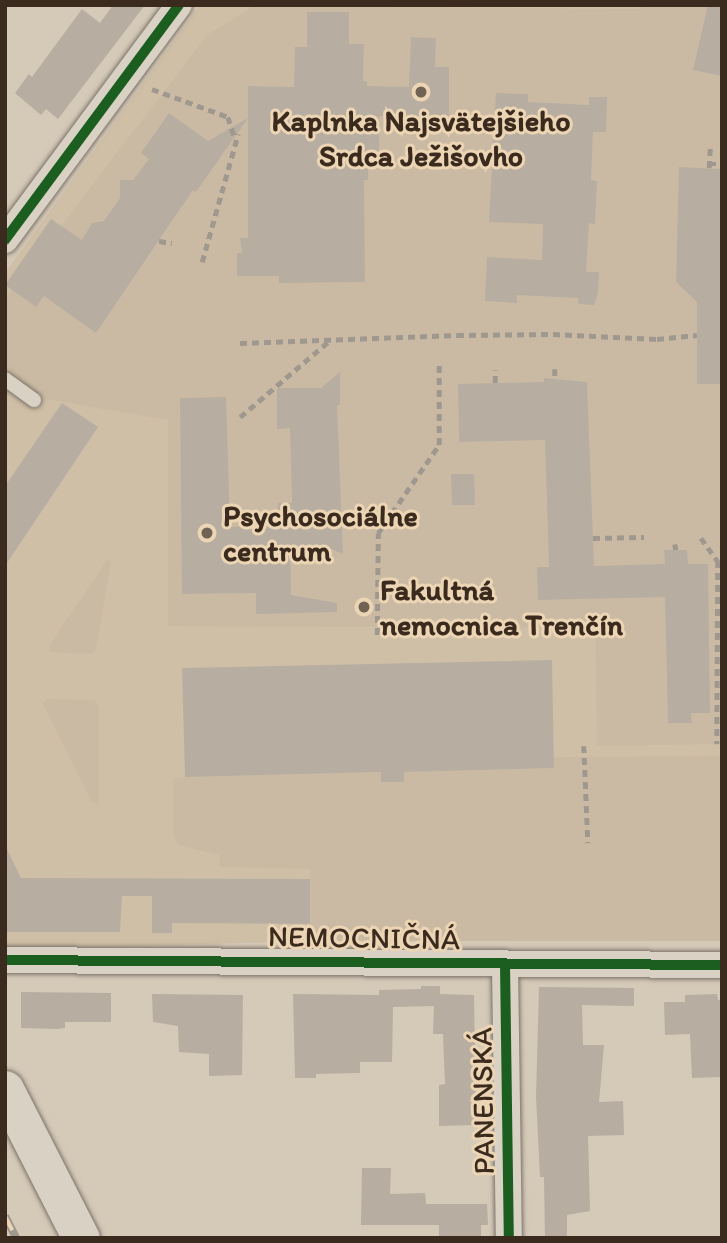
<!DOCTYPE html>
<meta charset="utf-8">
<style>
body{margin:0}
#map{position:relative;width:727px;height:1243px;overflow:hidden;background:#d5c9b8;font-family:Itim,sans-serif}
div>[style]{position:absolute}
[style*='--x']{left:calc(var(--x)*1px);top:calc(var(--y)*1px);width:calc(var(--w)*1px);rotate:calc(var(--a)*1deg)}
.built>*{inset:0;background:#d0bfa7}
.green>*{inset:0;background:#cbbaa3}
.building>*{inset:0;background:#b7aea1}
.path>*{height:4.5px;margin-top:-2.25px;transform-origin:0;background:repeating-linear-gradient(90deg,#9f988e 0 7px,transparent 0 12px)}
.roads{filter:drop-shadow(0 0 2px #7b7368) drop-shadow(0 0 2px #7b7368)}
.lane>*{height:14px;margin:-7px;padding:0 7px;transform-origin:7px;border-radius:7px;background:#d9d1c4}
.street>*{height:26px;margin:-13px;padding:0 13px;transform-origin:13px;border-radius:13px;background:#d9d1c4}
.secondary>*{height:37px;margin:-18.5px;padding:0 18.5px;transform-origin:18.5px;border-radius:18.5px;background:#d9d1c4}
.rail>*{height:8px;margin-top:-4px;transform-origin:0;background:repeating-linear-gradient(90deg,#ecd5b4 0 16px,#9f988e 0 32px);box-sizing:border-box;border-block:2px solid #9f988e}
.cycleway>*{height:10px;margin:-5px;padding:0 5px;transform-origin:5px;border-radius:5px;background:#1b5e20}
.dots>*{width:19px;height:19px;translate:-50% -50%;box-sizing:border-box;border:4px solid #ecd5b4;border-radius:50%}
span{translate:-50% -50%;white-space:nowrap;text-align:center;line-height:1.15;-webkit-text-stroke:6px #ecd5b4;paint-order:stroke}
.poi-label{font-size:30px;color:#3b2a1e;font-weight:700}
.left{translate:0 -50%;text-align:left}
.street-label{font-size:30px;color:#3b2a1e}
.frame{position:absolute;inset:0;border:7px solid #3b2a1e;pointer-events:none}
</style>
<div id="map">
<div class="built">
<i style="clip-path:polygon(200px 5px,722px 5px,722px 941px,311px 941px,5px 950px,5px 273px)"></i>
</div>
<div class="green">
<i style="clip-path:polygon(641px 5px,722px 5px,722px 744px,597px 746px,595px 628px,168px 626px,168px 420px,45px 399px,5px 366px,5px 299px,208px 34px,254px 6px,640px 9px)"></i>
<i style="clip-path:polygon(107px 560px,111px 561px,96px 650px,91px 654px,50px 652px,49px 646px)"></i>
<i style="clip-path:polygon(46px 699px,94px 700px,99px 707px,99px 806px,91px 801px,43px 704px)"></i>
<i style="clip-path:polygon(722px 756px,722px 941px,311px 941px,310px 869px,220px 867px,219px 855px,178px 845px,173px 832px,173px 779px,185px 777px,381px 772px,382px 782px,403px 782px,404px 772px,553px 768px,553px 757px)"></i>
</div>
<div class="building">
<i style="clip-path:polygon(113px 5px,145px 5px,58px 119px,46px 109px,41px 115px,15px 93px,29px 74px,32px 77px,82px 9px,100px 23px)"></i>
<i style="clip-path:polygon(708px 5px,722px 5px,722px 76px,693px 70px)"></i>
<i style="clip-path:polygon(307px 12px,349px 12px,349px 44px,364px 44px,363px 81px,367px 81px,367px 86px,409px 87px,411px 37px,436px 38px,435px 67px,449px 67px,449px 116px,379px 116px,379px 152px,373px 152px,373px 166px,368px 166px,368px 180px,364px 180px,365px 282px,279px 283px,279px 276px,237px 276px,237px 253px,242px 253px,240px 238px,248px 238px,248px 118px,196px 192px,193px 190px,96px 333px,44px 296px,36px 307px,5px 285px,51px 219px,82px 240px,92px 223px,104px 221px,120px 198px,120px 180px,133px 180px,149px 159px,141px 153px,169px 113px,208px 141px,248px 118px,248px 86px,294px 87px,295px 47px,307px 47px)"></i>
<i style="clip-path:polygon(496px 93px,528px 94px,528px 102px,589px 105px,589px 97px,607px 97px,606px 132px,593px 132px,591px 180px,597px 181px,595px 224px,589px 223px,586px 272px,599px 272px,598px 293px,594px 305px,578px 304px,578px 298px,517px 295px,517px 303px,485px 301px,487px 257px,542px 260px,543px 224px,489px 222px)"></i>
<i style="clip-path:polygon(679px 167px,722px 169px,722px 384px,697px 384px,697px 302px,676px 282px)"></i>
<i style="clip-path:polygon(340px 372px,340px 405px,337px 405px,343px 554px,327px 547px,290px 548px,291px 595px,337px 603px,337px 612px,256px 614px,256px 593px,182px 594px,180px 398px,226px 397px,230px 527px,278px 525px,278px 503px,292px 503px,290px 428px,277px 429px,277px 388px,321px 388px)"></i>
<i style="clip-path:polygon(544px 378px,587px 382px,594px 566px,665px 564px,664px 550px,687px 550px,688px 564px,708px 564px,710px 713px,691px 713px,692px 723px,668px 723px,665px 597px,538px 600px,537px 567px,549px 567px,545px 440px,459px 442px,458px 384px,544px 382px)"></i>
<i style="clip-path:polygon(62px 403px,98px 427px,5px 566px,5px 486px)"></i>
<i style="clip-path:polygon(451px 474px,474px 474px,475px 505px,452px 505px)"></i>
<i style="clip-path:polygon(552px 660px,554px 768px,404px 772px,404px 782px,381px 782px,381px 772px,185px 777px,182px 668px)"></i>
<i style="clip-path:polygon(5px 845px,21px 878px,310px 879px,310px 924px,172px 923px,172px 933px,152px 933px,152px 896px,122px 896px,120px 932px,5px 932px)"></i>
<i style="clip-path:polygon(421px 986px,440px 986px,440px 994px,474px 995px,476px 1125px,439px 1126px,439px 1085px,445px 1084px,444px 1060px,443px 1034px,433px 1034px,434px 1006px,393px 1007px,392px 1062px,360px 1062px,360px 1073px,316px 1074px,316px 1078px,295px 1078px,293px 994px,379px 995px,379px 990px,421px 989px)"></i>
<i style="clip-path:polygon(539px 987px,634px 988px,634px 1006px,582px 1005px,583px 1045px,604px 1045px,599px 1102px,623px 1101px,624px 1135px,588px 1136px,590px 1211px,567px 1215px,567px 1238px,545px 1238px,544px 1177px,540px 1177px,536px 1096px)"></i>
<i style="clip-path:polygon(21px 992px,111px 993px,111px 1022px,65px 1022px,65px 1028px,57px 1029px,21px 1028px)"></i>
<i style="clip-path:polygon(152px 994px,243px 995px,242px 1075px,209px 1076px,209px 1054px,179px 1052px,178px 1026px,153px 1022px)"></i>
<i style="clip-path:polygon(717px 994px,718px 1000px,722px 1000px,722px 1077px,692px 1078px,690px 1034px,665px 1035px,664px 1002px,685px 1002px,685px 995px)"></i>
<i style="clip-path:polygon(362px 1168px,391px 1168px,390px 1194px,425px 1193px,426px 1204px,487px 1204px,488px 1225px,481px 1225px,481px 1238px,439px 1238px,439px 1225px,361px 1225px)"></i>
</div>
<div class="path">
<i style="--x:152;--y:89;--w:81;--a:20.2"></i>
<i style="--x:228;--y:117;--w:23;--a:72"></i>
<i style="--x:709;--y:164;--w:13;--a:0"></i>
<i style="--x:709;--y:168;--w:22;--a:-87"></i>
<i style="--x:159;--y:241;--w:13;--a:9"></i>
<i style="--x:202;--y:262;--w:133;--a:-74.3"></i>
<i style="--x:240;--y:343;--w:217;--a:-2.1"></i>
<i style="--x:457;--y:335;--w:96;--a:-0.6"></i>
<i style="--x:553;--y:334;--w:104;--a:2.8"></i>
<i style="--x:657;--y:339;--w:40;--a:-5.7"></i>
<i style="--x:555;--y:369;--w:9;--a:90"></i>
<i style="--x:495;--y:383;--w:13;--a:-90"></i>
<i style="--x:240;--y:417;--w:118;--a:-40.5"></i>
<i style="--x:593;--y:538;--w:51;--a:-1.1"></i>
<i style="--x:701;--y:538;--w:29;--a:54"></i>
<i style="--x:718;--y:561;--w:183;--a:90.3"></i>
<i style="--x:675;--y:544;--w:6;--a:81"></i>
<i style="--x:377;--y:635;--w:102;--a:-89.4"></i>
<i style="--x:378;--y:533;--w:107;--a:-55.3"></i>
<i style="--x:439;--y:445;--w:83;--a:-90"></i>
<i style="--x:584;--y:746;--w:97;--a:87.6"></i>
</div>
<div class="roads">
<div class="lane">
<i style="--x:5;--y:379;--w:36;--a:36"></i>
</div>
<div class="street">
<i style="--x:5;--y:240;--w:292;--a:-53.5"></i>
<i style="--x:5;--y:960;--w:717;--a:0.4"></i>
<i style="--x:505;--y:964;--w:274;--a:89.2"></i>
</div>
<div class="secondary">
<i style="--x:5;--y:1089;--w:167;--a:63"></i>
</div>
</div>
<div class="rail">
<i style="--x:5;--y:1216;--w:25;--a:63"></i>
</div>
<div class="cycleway">
<i style="--x:5;--y:240;--w:292;--a:-53.5"></i>
<i style="--x:5;--y:960;--w:717;--a:0.4"></i>
<i style="--x:505;--y:964;--w:274;--a:89.2"></i>
</div>
<div class="dots">
<i style="left:421px;top:92px;background:#716254"></i>
<i style="left:207px;top:533px;background:#716254"></i>
<i style="left:364px;top:607px;background:#716254"></i>
</div>
<div class="poi-label">
<span style="left:421px;top:138px">Kaplnka Najsvätejšieho<br>Srdca Ježišovho</span>
<span class="left" style="left:223px;top:533px">Psychosociálne<br>centrum</span>
<span class="left" style="left:380px;top:607px">Fakultná<br>nemocnica Trenčín</span>
</div>
<div class="street-label">
<span style="left:364px;top:938px;rotate:1deg">NEMOCNIČNÁ</span>
<span style="left:483px;top:1101px;rotate:-91deg">PANENSKÁ</span>
</div>
<div class="frame"></div>
</div>
